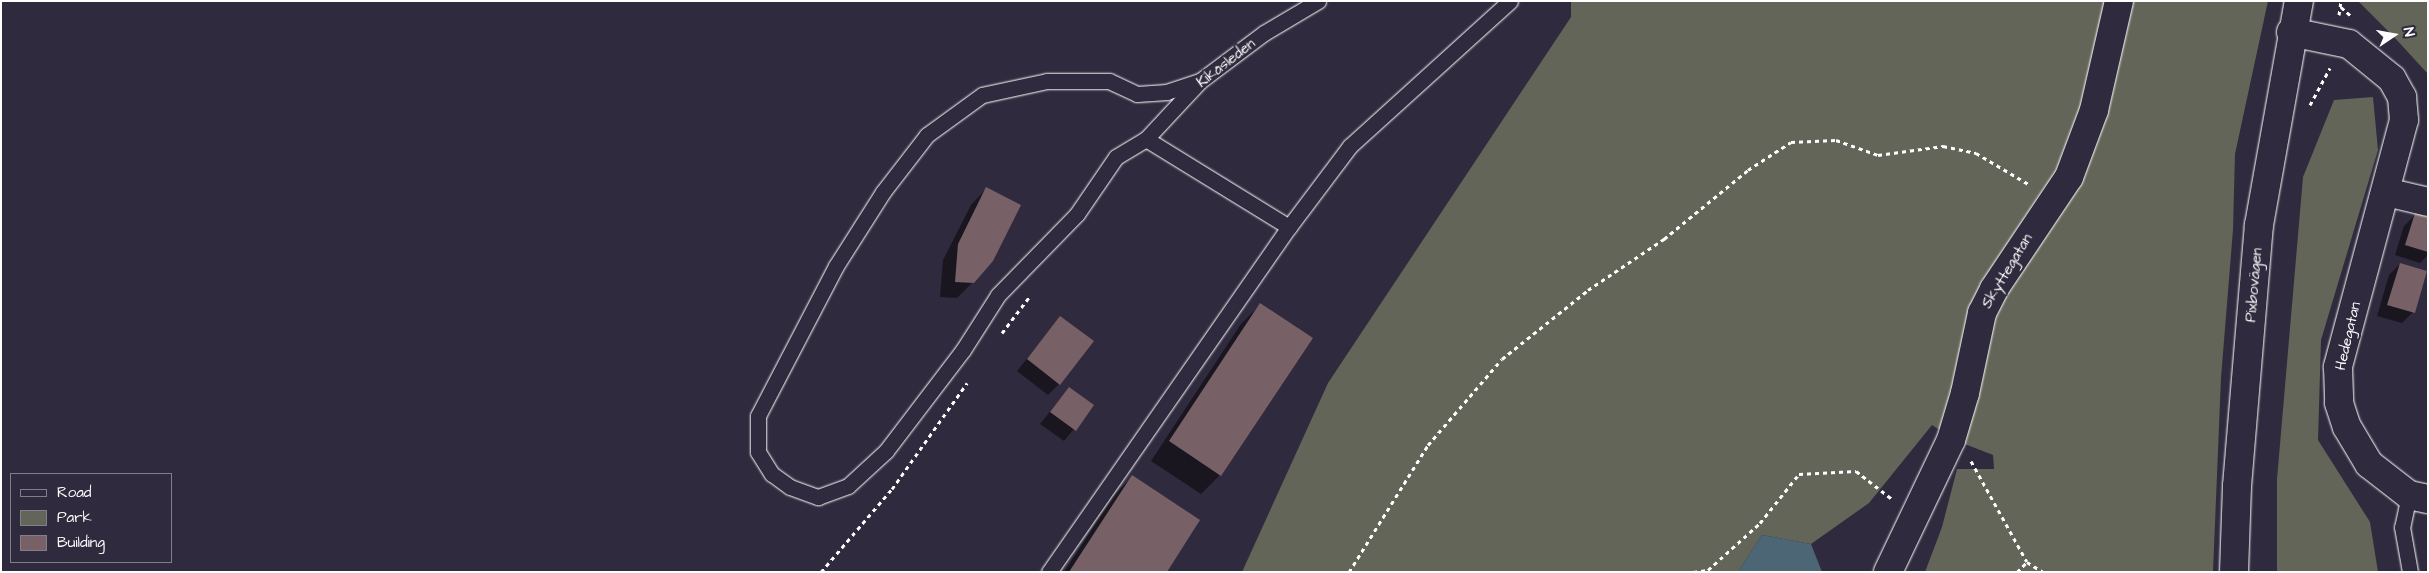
<!DOCTYPE html>
<meta charset="utf-8">
<style>
body{margin:0}
#map{position:relative;width:2429px;height:573px;overflow:hidden;background:#2f2a3d;font-family:"Architects Daughter",sans-serif}
div>[style]{position:absolute}
[style*='--x']{left:calc(var(--x)*1px);top:calc(var(--y)*1px);width:calc(var(--w)*1px);rotate:calc(var(--a)*1deg)}
.green>*{inset:0;background:#626557}
.water>*{inset:0;background:#4d6675}
.shadow>*{inset:0;background:#0007}
.building>*{inset:0;background:#786166}
.path>*{height:3px;margin-top:-1.5px;transform-origin:0;background:repeating-linear-gradient(90deg,#fff 0 4px,transparent 0 8px)}
.roads{filter:drop-shadow(0 0 1px #fff) drop-shadow(0 0 1px #fff)}
.lane>*{height:15px;margin:-7.5px;padding:0 7.5px;transform-origin:7.5px;border-radius:7.5px;background:#2f2a3d}
.street>*{height:28px;margin:-14px;padding:0 14px;transform-origin:14px;border-radius:14px;background:#2f2a3d}
.secondary>*{height:28px;margin:-14px;padding:0 14px;transform-origin:14px;border-radius:14px;background:#2f2a3d}
span{translate:-50% -50%;white-space:nowrap;text-align:center;line-height:1.15;-webkit-text-stroke:4px #2f2a3d;paint-order:stroke}
.street-label{font-size:15px;color:#fff}
.frame{position:absolute;inset:0;border:2px solid #fff;pointer-events:none}
.legend{position:absolute;left:10px;top:473px;width:162px;height:90px;box-sizing:border-box;background:#2f2a3d;border:1px solid #827f8b;margin:0;padding:6px 9px;list-style:none;font-size:15px;color:#fff}
.legend li{display:flex;align-items:center;gap:10px;height:25px}
.legend b{width:25px;border:1px solid #827f8b}
.north{position:absolute;left:2369px;top:10px;width:50px;height:50px;-webkit-text-stroke:4px #2f2a3d;paint-order:stroke;rotate:78deg;font-size:14px;font-weight:700;line-height:20px;text-align:center;color:#fff}
.north::after{content:'';display:block;margin:auto;width:18px;height:22px;background:#fff;clip-path:polygon(50% 0,100% 100%,50% 72%,0 100%)}
</style>
<div id="map">
<div class="green">
<i style="clip-path:polygon(1571px 1px,2268px 1px,2235px 154px,2233px 230px,2221px 378px,2213px 572px,1925px 572px,1942px 527px,1957px 469px,1994px 469px,1993px 455px,1957px 441px,1932px 425px,1869px 503px,1811px 544px,1762px 535px,1738px 572px,1242px 572px,1328px 383px,1571px 17px)"></i>
<i style="clip-path:polygon(2358px 1px,2428px 1px,2428px 74px,2394px 37px)"></i>
<i style="clip-path:polygon(2373px 97px,2378px 150px,2321px 340px,2318px 440px,2370px 522px,2378px 572px,2277px 572px,2277px 479px,2303px 177px,2334px 100px)"></i>
</div>
<div class="water">
<i style="clip-path:polygon(1762px 535px,1811px 544px,1822px 572px,1738px 572px)"></i>
</div>
<div class="shadow">
<i style="clip-path:polygon(986px 189px,973px 282px,957px 298px,940px 297px,943px 260px,971px 205px)"></i>
<i style="clip-path:polygon(2415px 215px,2428px 219px,2428px 255px,2420px 263px,2395px 255px,2404px 226px)"></i>
<i style="clip-path:polygon(2400px 264px,2413px 312px,2402px 323px,2377px 316px,2389px 275px)"></i>
<i style="clip-path:polygon(1260px 305px,1220px 475px,1201px 494px,1151px 461px,1241px 324px)"></i>
<i style="clip-path:polygon(1061px 317px,1059px 384px,1048px 395px,1017px 371px)"></i>
<i style="clip-path:polygon(1069px 388px,1093px 406px,1064px 441px,1040px 424px)"></i>
<i style="clip-path:polygon(1132px 477px,1165px 572px,1064px 572px,1113px 496px)"></i>
</div>
<div class="building">
<i style="clip-path:polygon(986px 187px,1021px 205px,993px 261px,974px 283px,955px 282px,958px 244px)"></i>
<i style="clip-path:polygon(2415px 213px,2428px 217px,2428px 252px,2405px 245px)"></i>
<i style="clip-path:polygon(2400px 263px,2427px 271px,2415px 313px,2387px 305px)"></i>
<i style="clip-path:polygon(1260px 303px,1313px 338px,1221px 476px,1169px 441px)"></i>
<i style="clip-path:polygon(1060px 316px,1094px 341px,1060px 385px,1027px 359px)"></i>
<i style="clip-path:polygon(1069px 387px,1094px 405px,1076px 431px,1050px 412px)"></i>
<i style="clip-path:polygon(1132px 475px,1200px 520px,1167px 572px,1069px 572px)"></i>
</div>
<div class="path">
<i style="--x:2341;--y:7;--w:13;--a:42"></i>
<i style="--x:2339;--y:15;--w:14;--a:-82"></i>
<i style="--x:2310;--y:105;--w:42;--a:-61.6"></i>
<i style="--x:1002;--y:333;--w:46;--a:-52.9"></i>
<i style="--x:1971;--y:461;--w:115;--a:61"></i>
<i style="--x:2027;--y:562;--w:19;--a:32"></i>
<i style="--x:821;--y:572;--w:109;--a:-49.5"></i>
<i style="--x:892;--y:489;--w:130;--a:-54.7"></i>
<i style="--x:1349;--y:572;--w:150;--a:-58.1"></i>
<i style="--x:1428;--y:445;--w:113;--a:-49.3"></i>
<i style="--x:1502;--y:359;--w:110;--a:-38.7"></i>
<i style="--x:1588;--y:290;--w:92;--a:-33.9"></i>
<i style="--x:1664;--y:239;--w:109;--a:-39.4"></i>
<i style="--x:1748;--y:170;--w:51;--a:-33.1"></i>
<i style="--x:1791;--y:142;--w:45;--a:-2.5"></i>
<i style="--x:1836;--y:140;--w:45;--a:19.7"></i>
<i style="--x:1878;--y:155;--w:66;--a:-7.9"></i>
<i style="--x:1943;--y:146;--w:34;--a:12"></i>
<i style="--x:1976;--y:153;--w:63;--a:30.7"></i>
<i style="--x:1693;--y:572;--w:15;--a:-8"></i>
<i style="--x:1708;--y:570;--w:70;--a:-42.1"></i>
<i style="--x:1760;--y:523;--w:63;--a:-51.5"></i>
<i style="--x:1799;--y:474;--w:57;--a:-3"></i>
<i style="--x:1856;--y:471;--w:46;--a:37.9"></i>
<i style="--x:2017;--y:572;--w:14;--a:-45"></i>
</div>
<div class="roads">
<div class="lane">
<i style="--x:1200;--y:81;--w:35;--a:162"></i>
<i style="--x:1167;--y:92;--w:30;--a:176"></i>
<i style="--x:1137;--y:94;--w:31;--a:-155"></i>
<i style="--x:1109;--y:81;--w:62;--a:180"></i>
<i style="--x:1047;--y:81;--w:66;--a:167.8"></i>
<i style="--x:982;--y:95;--w:68;--a:144"></i>
<i style="--x:927;--y:135;--w:72;--a:127.7"></i>
<i style="--x:883;--y:192;--w:88;--a:122.4"></i>
<i style="--x:836;--y:266;--w:169;--a:117.5"></i>
<i style="--x:758;--y:416;--w:36;--a:90"></i>
<i style="--x:758;--y:452;--w:26;--a:58"></i>
<i style="--x:772;--y:474;--w:22;--a:36"></i>
<i style="--x:790;--y:487;--w:30;--a:20"></i>
<i style="--x:818;--y:497;--w:32;--a:-20"></i>
<i style="--x:848;--y:486;--w:52;--a:-42.6"></i>
<i style="--x:886;--y:451;--w:127;--a:-52.7"></i>
<i style="--x:963;--y:350;--w:65;--a:-57.5"></i>
<i style="--x:998;--y:295;--w:113;--a:-45.7"></i>
<i style="--x:1077;--y:214;--w:69;--a:-55.6"></i>
<i style="--x:1116;--y:157;--w:35;--a:-31"></i>
<i style="--x:1146;--y:139;--w:79;--a:-47"></i>
<i style="--x:1200;--y:81;--w:80;--a:-36.9"></i>
<i style="--x:1264;--y:33;--w:63;--a:-30.7"></i>
<i style="--x:1146;--y:139;--w:168;--a:31.6"></i>
<i style="--x:2409;--y:495;--w:33;--a:102"></i>
<i style="--x:2402;--y:527;--w:46;--a:79.9"></i>
<i style="--x:1049;--y:572;--w:420;--a:-55.2"></i>
<i style="--x:1289;--y:227;--w:101;--a:-53"></i>
<i style="--x:1350;--y:146;--w:216;--a:-42.2"></i>
</div>
<div class="street">
<i style="--x:2291;--y:32;--w:59;--a:11.7"></i>
<i style="--x:2349;--y:44;--w:55;--a:39.1"></i>
<i style="--x:2392;--y:79;--w:21;--a:61"></i>
<i style="--x:2402;--y:97;--w:23;--a:85"></i>
<i style="--x:2404;--y:120;--w:256;--a:105"></i>
<i style="--x:2338;--y:367;--w:36;--a:88"></i>
<i style="--x:2339;--y:403;--w:25;--a:72"></i>
<i style="--x:2347;--y:427;--w:43;--a:59.3"></i>
<i style="--x:2369;--y:464;--w:51;--a:37.8"></i>
<i style="--x:2409;--y:495;--w:19;--a:12"></i>
<i style="--x:2386;--y:192;--w:43;--a:13.4"></i>
<i style="--x:1888;--y:572;--w:146;--a:-64.5"></i>
<i style="--x:1951;--y:440;--w:49;--a:-73.4"></i>
<i style="--x:1965;--y:393;--w:82;--a:-78"></i>
<i style="--x:1982;--y:313;--w:27;--a:-63"></i>
<i style="--x:1994;--y:289;--w:135;--a:-56.2"></i>
<i style="--x:2069;--y:177;--w:72;--a:-69.5"></i>
<i style="--x:2094;--y:110;--w:112;--a:-77.1"></i>
</div>
<div class="secondary">
<i style="--x:2234;--y:572;--w:86;--a:-88"></i>
<i style="--x:2237;--y:486;--w:262;--a:-85.2"></i>
<i style="--x:2259;--y:225;--w:228;--a:-79.9"></i>
</div>
</div>
<div class="street-label">
<span style="left:1226px;top:63px;rotate:-38deg">Kikåsleden</span>
<span style="left:2007px;top:271px;rotate:-59deg">Skyttegatan</span>
<span style="left:2254px;top:285px;rotate:-85deg">Pixbovägen</span>
<span style="left:2348px;top:336px;rotate:-77deg">Hedegatan</span>
</div>
<div class="frame"></div>
<ul class="legend">
<li><b style="height:6px;background:#2f2a3d"></b>Road</li>
<li><b style="height:14px;background:#626557"></b>Park</li>
<li><b style="height:14px;background:#786166"></b>Building</li>
</ul>
<div class="north">N</div>
</div>
